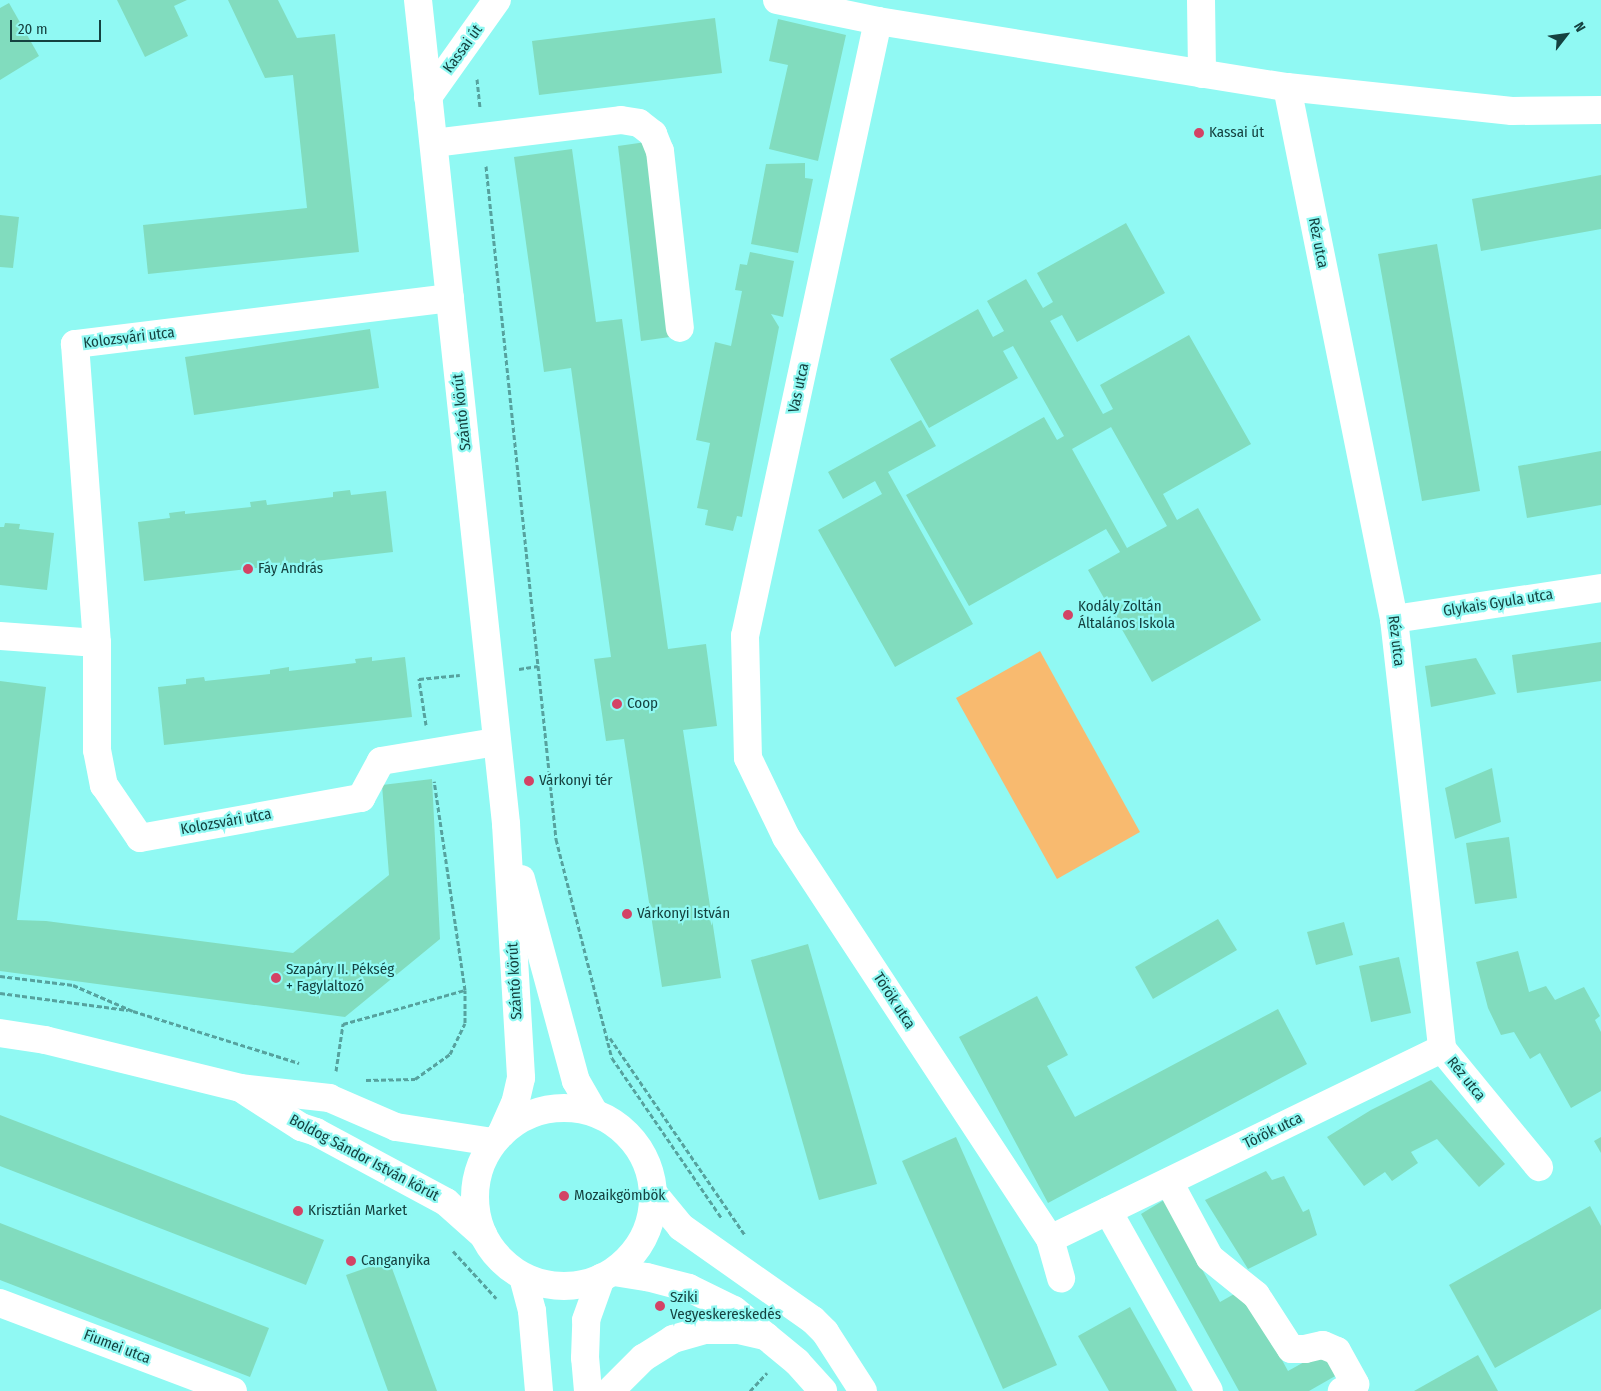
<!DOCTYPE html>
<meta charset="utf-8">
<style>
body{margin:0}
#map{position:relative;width:1601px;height:1391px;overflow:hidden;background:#90f9f3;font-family:"Fira Sans Condensed",sans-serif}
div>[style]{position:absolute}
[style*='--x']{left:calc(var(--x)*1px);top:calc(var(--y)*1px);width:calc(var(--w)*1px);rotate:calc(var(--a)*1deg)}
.green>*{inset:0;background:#f8ba6f}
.building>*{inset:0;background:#81dcbe}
.path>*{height:3px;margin-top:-1.5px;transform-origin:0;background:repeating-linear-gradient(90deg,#56a29e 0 5px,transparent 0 7.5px)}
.minor>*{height:28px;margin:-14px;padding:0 14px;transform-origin:14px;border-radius:14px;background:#fff}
.minor>.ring{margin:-14px;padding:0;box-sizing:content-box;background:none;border:28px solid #fff;border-radius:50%}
.dots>*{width:14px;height:14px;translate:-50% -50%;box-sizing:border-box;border:2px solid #90f9f3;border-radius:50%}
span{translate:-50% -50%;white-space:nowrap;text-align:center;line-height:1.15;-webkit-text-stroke:4.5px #90f9f3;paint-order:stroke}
.street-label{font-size:15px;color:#154240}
.poi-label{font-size:15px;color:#154240}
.left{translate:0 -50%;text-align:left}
.north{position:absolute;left:1541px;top:10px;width:50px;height:50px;-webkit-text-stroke:4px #90f9f3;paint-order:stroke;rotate:60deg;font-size:14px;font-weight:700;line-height:20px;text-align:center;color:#154240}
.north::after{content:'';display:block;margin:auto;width:18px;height:22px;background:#154240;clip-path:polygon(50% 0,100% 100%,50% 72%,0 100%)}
.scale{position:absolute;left:10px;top:20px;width:91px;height:22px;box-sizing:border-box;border:2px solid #154240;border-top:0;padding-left:6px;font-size:15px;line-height:18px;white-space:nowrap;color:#154240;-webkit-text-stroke:4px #90f9f3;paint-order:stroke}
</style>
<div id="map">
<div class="green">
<i style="clip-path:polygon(1040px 651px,1140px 832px,1057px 879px,956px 698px)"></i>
</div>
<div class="building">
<i style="clip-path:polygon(117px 0,187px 0,174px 6px,188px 36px,145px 57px)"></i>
<i style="clip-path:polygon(228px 0,278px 0,297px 38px,335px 34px,359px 252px,148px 274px,143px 225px,307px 208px,293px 75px,265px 78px)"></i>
<i style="clip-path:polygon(9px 3px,39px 56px,0 80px,0 8px)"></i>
<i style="clip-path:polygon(715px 18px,722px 73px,539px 95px,532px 41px)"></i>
<i style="clip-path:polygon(778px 19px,846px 35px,818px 161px,769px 149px,788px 65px,769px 61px)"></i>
<i style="clip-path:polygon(646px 142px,670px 337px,641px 341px,618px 146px)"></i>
<i style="clip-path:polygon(572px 149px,596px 322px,622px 319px,668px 649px,706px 644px,717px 726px,683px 730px,721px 978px,662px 987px,624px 739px,606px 741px,594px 659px,611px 657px,571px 368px,544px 372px,514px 157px)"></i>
<i style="clip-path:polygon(805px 163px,805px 178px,813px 179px,798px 253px,751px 244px,766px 164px)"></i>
<i style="clip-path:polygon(1601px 175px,1601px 229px,1481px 251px,1472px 199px)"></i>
<i style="clip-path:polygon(0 215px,19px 217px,13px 268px,0 267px)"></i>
<i style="clip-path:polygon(evenodd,1126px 223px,1165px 293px,1077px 342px,1062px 315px,1050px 321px,1103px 414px,1113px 409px,1100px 385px,1189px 335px,1251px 444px,1163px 494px,1177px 520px,1198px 508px,1261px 620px,1152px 682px,1088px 570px,1120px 552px,1106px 529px,969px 606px,906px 495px,1044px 417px,1057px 440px,1064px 436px,1013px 346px,1003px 351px,1018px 378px,929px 428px,890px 359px,978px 309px,993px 337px,1004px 331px,987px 301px,1026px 279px,1043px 308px,1053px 302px,1037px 273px,1126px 223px,1111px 427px,1167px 526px,1127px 548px,1072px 449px,1111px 427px)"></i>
<i style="clip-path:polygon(1437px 244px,1480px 491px,1422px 501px,1378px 254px)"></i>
<i style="clip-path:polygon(750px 252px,794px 261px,783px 317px,771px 314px,779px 327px,742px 517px,737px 516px,733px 531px,705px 525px,708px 510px,697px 508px,710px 443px,696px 440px,715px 342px,731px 346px,742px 291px,735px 290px,740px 264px,747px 265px)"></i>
<i style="clip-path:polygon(370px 329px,379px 388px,194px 415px,185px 357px)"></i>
<i style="clip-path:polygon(921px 420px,936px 446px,888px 472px,973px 624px,895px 667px,818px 530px,882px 494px,875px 481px,843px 499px,828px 472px)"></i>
<i style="clip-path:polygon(1601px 451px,1601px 505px,1527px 518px,1518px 466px)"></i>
<i style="clip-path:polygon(350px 490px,351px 495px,386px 491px,393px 552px,144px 581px,138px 522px,170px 518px,169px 513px,185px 511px,185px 514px,251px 507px,250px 502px,266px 500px,267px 505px,333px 497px,333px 492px)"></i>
<i style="clip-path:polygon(5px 523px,20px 524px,19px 529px,54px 533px,47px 590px,0 585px,0 527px,4px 527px)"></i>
<i style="clip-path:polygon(1601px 642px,1601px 681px,1517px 693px,1512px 655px)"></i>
<i style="clip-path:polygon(372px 657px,372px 661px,405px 657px,412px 717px,164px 745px,158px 687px,186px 684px,186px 679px,204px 677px,205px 681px,270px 674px,270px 670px,289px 667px,289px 671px,356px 663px,355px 659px)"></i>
<i style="clip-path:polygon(1476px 658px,1496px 694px,1431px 707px,1425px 666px)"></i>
<i style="clip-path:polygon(0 681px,46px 687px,17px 920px,46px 921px,293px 953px,389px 875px,382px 785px,432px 779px,440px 939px,345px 1017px,0 971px)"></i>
<i style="clip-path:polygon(1492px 768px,1501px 822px,1455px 839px,1445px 788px)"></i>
<i style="clip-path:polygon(1509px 837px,1517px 898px,1475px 904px,1466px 843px)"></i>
<i style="clip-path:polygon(1218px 919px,1237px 950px,1153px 999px,1135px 967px)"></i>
<i style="clip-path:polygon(1344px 922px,1353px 955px,1316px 965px,1307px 932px)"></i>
<i style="clip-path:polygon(808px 944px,877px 1184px,819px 1200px,751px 960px)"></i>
<i style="clip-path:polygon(1518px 951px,1529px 992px,1546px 986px,1555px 1000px,1584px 987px,1600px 1016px,1595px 1020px,1601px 1032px,1601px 1091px,1571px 1108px,1540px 1053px,1530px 1059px,1514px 1032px,1501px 1035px,1488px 1008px,1476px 962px)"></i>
<i style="clip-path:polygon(1399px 957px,1411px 1013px,1371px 1022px,1359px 966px)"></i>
<i style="clip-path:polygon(1037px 996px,1068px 1055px,1047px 1066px,1075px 1117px,1278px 1009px,1307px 1064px,1048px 1203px,959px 1037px)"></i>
<i style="clip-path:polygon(1431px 1080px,1505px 1164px,1479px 1187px,1437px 1139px,1411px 1152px,1418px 1163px,1392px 1181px,1385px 1172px,1364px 1186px,1327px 1137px,1371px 1110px)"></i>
<i style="clip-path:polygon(0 1115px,324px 1240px,306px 1285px,0 1166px)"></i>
<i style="clip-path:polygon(956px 1137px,1057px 1365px,1003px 1389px,902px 1161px)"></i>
<i style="clip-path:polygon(1601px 1137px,1601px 1153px,1594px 1141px)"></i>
<i style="clip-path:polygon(1266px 1171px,1272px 1180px,1284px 1176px,1303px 1212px,1309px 1209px,1317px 1235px,1248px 1269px,1205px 1200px)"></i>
<i style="clip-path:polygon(1164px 1200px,1220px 1302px,1243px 1289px,1288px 1371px,1324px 1351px,1337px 1375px,1309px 1391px,1239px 1391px,1141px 1214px)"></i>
<i style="clip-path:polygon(1590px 1206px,1601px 1226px,1601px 1309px,1495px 1368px,1449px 1285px)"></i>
<i style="clip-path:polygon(0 1223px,269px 1328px,250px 1377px,0 1280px)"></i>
<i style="clip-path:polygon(389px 1260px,437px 1391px,388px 1391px,346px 1275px)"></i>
<i style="clip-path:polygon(1130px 1307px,1171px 1380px,1177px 1391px,1109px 1391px,1078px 1336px)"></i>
<i style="clip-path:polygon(1478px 1355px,1498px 1391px,1414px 1391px)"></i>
</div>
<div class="path">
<i style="--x:477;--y:79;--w:28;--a:84"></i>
<i style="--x:486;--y:166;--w:677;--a:84.06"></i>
<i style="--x:556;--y:839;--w:226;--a:75.7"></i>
<i style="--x:612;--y:1058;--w:193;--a:55.6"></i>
<i style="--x:519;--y:669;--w:19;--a:-9"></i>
<i style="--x:426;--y:725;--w:47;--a:-98.7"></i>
<i style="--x:419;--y:679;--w:41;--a:-5.6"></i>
<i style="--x:0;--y:976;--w:74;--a:7"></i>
<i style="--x:73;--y:985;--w:65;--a:23.4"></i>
<i style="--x:133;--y:1011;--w:174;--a:17.4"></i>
<i style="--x:0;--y:993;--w:129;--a:7.6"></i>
<i style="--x:610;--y:1038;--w:239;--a:55.6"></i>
<i style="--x:336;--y:1071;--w:48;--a:-81.5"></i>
<i style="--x:343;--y:1024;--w:127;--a:-15.6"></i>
<i style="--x:366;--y:1080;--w:49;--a:-1.2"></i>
<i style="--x:415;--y:1079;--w:43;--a:-35.5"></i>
<i style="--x:450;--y:1054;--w:34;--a:-64"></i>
<i style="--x:465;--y:1023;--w:33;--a:-90"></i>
<i style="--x:465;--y:990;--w:211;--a:-98.4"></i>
<i style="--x:453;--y:1251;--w:64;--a:47.5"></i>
<i style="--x:750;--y:1391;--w:25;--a:-47"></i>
</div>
<div class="minor">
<i style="--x:418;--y:0;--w:829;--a:83.9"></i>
<i style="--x:506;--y:824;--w:254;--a:86.6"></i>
<i style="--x:521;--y:1078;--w:26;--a:103"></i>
<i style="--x:515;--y:1103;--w:34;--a:114"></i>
<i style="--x:777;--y:0;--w:103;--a:11.7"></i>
<i style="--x:878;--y:21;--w:414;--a:9.2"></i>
<i style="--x:1287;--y:87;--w:226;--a:6.1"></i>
<i style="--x:1512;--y:111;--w:89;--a:-0.6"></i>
<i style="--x:1201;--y:0;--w:74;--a:89.2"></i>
<i style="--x:878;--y:21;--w:629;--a:102.2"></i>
<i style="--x:745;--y:636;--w:122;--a:88.6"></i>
<i style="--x:748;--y:758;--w:88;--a:64.3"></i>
<i style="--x:786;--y:837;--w:481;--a:56.7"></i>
<i style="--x:1050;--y:1239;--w:41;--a:74.2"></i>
<i style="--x:1287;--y:87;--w:543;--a:78.63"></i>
<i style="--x:1394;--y:619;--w:433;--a:83.6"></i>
<i style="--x:1442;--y:1049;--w:153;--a:50.6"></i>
<i style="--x:428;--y:97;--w:119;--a:-54.6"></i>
<i style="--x:434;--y:143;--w:188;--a:-7"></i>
<i style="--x:621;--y:120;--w:18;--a:9"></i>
<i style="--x:639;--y:123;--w:18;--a:38"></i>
<i style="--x:653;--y:134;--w:18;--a:68"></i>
<i style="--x:660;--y:151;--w:178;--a:83.6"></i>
<i style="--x:450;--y:298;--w:378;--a:173"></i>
<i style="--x:75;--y:344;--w:300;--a:85.8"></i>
<i style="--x:97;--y:643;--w:107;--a:90"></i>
<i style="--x:97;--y:750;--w:36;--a:79"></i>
<i style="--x:104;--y:785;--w:64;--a:55.8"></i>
<i style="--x:140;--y:838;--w:225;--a:-10.3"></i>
<i style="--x:361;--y:798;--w:42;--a:-61.6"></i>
<i style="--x:381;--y:761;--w:117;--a:-9.4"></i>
<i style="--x:1394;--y:619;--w:209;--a:-8.5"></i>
<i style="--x:0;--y:636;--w:97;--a:4.1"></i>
<i style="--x:521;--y:879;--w:209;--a:74.8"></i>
<i style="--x:576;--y:1081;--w:34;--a:60"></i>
<i style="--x:0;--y:1033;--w:46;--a:8.8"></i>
<i style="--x:45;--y:1040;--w:201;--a:13.8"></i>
<i style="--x:240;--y:1088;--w:90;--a:6.4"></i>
<i style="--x:329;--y:1098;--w:73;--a:23.4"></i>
<i style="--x:396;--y:1127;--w:98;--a:8.8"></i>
<i style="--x:245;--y:1091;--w:67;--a:32.7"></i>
<i style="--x:301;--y:1127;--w:16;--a:18"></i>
<i style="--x:316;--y:1132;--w:148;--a:28.3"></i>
<i style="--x:446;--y:1202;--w:50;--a:41.7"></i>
<i class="ring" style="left:475px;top:1108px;width:150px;height:150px"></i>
<i style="--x:1169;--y:1182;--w:86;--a:61.7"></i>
<i style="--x:1210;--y:1258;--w:59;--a:38.8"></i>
<i style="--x:1256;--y:1295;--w:64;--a:57.1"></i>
<i style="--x:1291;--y:1349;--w:14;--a:0"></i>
<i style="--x:1305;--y:1349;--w:18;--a:-13"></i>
<i style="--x:1323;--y:1345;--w:15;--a:23"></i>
<i style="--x:1337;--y:1351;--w:38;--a:61"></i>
<i style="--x:1355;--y:1384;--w:15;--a:152"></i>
<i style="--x:653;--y:1193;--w:44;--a:50.5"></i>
<i style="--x:681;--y:1227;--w:161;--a:35.2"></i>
<i style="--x:813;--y:1320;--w:17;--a:45"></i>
<i style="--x:825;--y:1332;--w:70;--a:57.2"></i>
<i style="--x:1108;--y:1211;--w:206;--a:60.7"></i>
<i style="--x:1050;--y:1239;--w:436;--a:-25.9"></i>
<i style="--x:614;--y:1272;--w:33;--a:9"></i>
<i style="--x:647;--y:1277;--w:43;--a:14.7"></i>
<i style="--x:689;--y:1288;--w:50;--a:26.1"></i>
<i style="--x:734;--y:1310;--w:82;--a:39.5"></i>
<i style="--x:797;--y:1362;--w:39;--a:48"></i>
<i style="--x:523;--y:1277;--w:35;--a:75"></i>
<i style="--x:532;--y:1311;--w:80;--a:85"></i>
<i style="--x:0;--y:1303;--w:249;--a:20.7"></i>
<i style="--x:588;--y:1391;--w:33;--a:-95"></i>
<i style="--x:585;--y:1358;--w:38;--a:-88"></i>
<i style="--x:586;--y:1320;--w:45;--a:-70.3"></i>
<i style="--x:610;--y:1391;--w:47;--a:-45"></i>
<i style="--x:643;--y:1358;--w:36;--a:-32"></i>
<i style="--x:673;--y:1339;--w:32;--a:-16"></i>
<i style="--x:704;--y:1330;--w:35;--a:0"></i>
<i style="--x:739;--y:1330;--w:28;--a:13"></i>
</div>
<div class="dots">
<i style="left:1199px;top:133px;background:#d34365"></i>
<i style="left:248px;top:569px;background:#d34365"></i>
<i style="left:1068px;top:615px;background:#d34365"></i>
<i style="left:617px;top:704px;background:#d34365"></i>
<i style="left:529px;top:781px;background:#d34365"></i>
<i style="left:627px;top:914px;background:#d34365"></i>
<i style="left:276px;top:978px;background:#d34365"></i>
<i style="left:564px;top:1196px;background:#d34365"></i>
<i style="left:298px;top:1211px;background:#d34365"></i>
<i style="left:351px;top:1261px;background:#d34365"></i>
<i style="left:660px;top:1306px;background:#d34365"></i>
</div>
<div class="street-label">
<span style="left:463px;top:49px;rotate:-54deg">Kassai út</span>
<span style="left:1318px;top:243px;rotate:79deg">Réz utca</span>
<span style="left:129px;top:338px;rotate:-7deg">Kolozsvári utca</span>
<span style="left:799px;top:388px;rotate:-78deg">Vas utca</span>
<span style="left:462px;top:412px;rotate:-96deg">Szántó körút</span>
<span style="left:1498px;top:603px;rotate:-9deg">Glykais Gyula utca</span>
<span style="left:1396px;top:641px;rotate:83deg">Réz utca</span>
<span style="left:226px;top:822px;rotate:-10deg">Kolozsvári utca</span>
<span style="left:515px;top:981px;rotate:-93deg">Szántó körút</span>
<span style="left:894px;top:1001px;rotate:57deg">Török utca</span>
<span style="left:1466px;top:1079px;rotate:51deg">Réz utca</span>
<span style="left:1273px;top:1131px;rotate:-26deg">Török utca</span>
<span style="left:364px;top:1158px;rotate:28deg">Boldog Sándor István körút</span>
<span style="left:117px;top:1347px;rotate:21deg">Fiumei utca</span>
</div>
<div class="poi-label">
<span class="left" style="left:1209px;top:133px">Kassai út</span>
<span class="left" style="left:258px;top:569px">Fáy András</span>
<span class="left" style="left:1078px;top:615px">Kodály Zoltán<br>Általános Iskola</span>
<span class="left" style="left:627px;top:704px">Coop</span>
<span class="left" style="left:539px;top:781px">Várkonyi tér</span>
<span class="left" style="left:637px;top:914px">Várkonyi István</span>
<span class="left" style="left:286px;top:978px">Szapáry II. Pékség<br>+ Fagylaltozó</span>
<span class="left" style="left:574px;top:1196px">Mozaikgömbök</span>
<span class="left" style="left:308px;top:1211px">Krisztián Market</span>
<span class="left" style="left:361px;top:1261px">Canganyika</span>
<span class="left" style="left:670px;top:1306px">Sziki<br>Vegyeskereskedés</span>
</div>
<div class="north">N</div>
<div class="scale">20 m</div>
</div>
